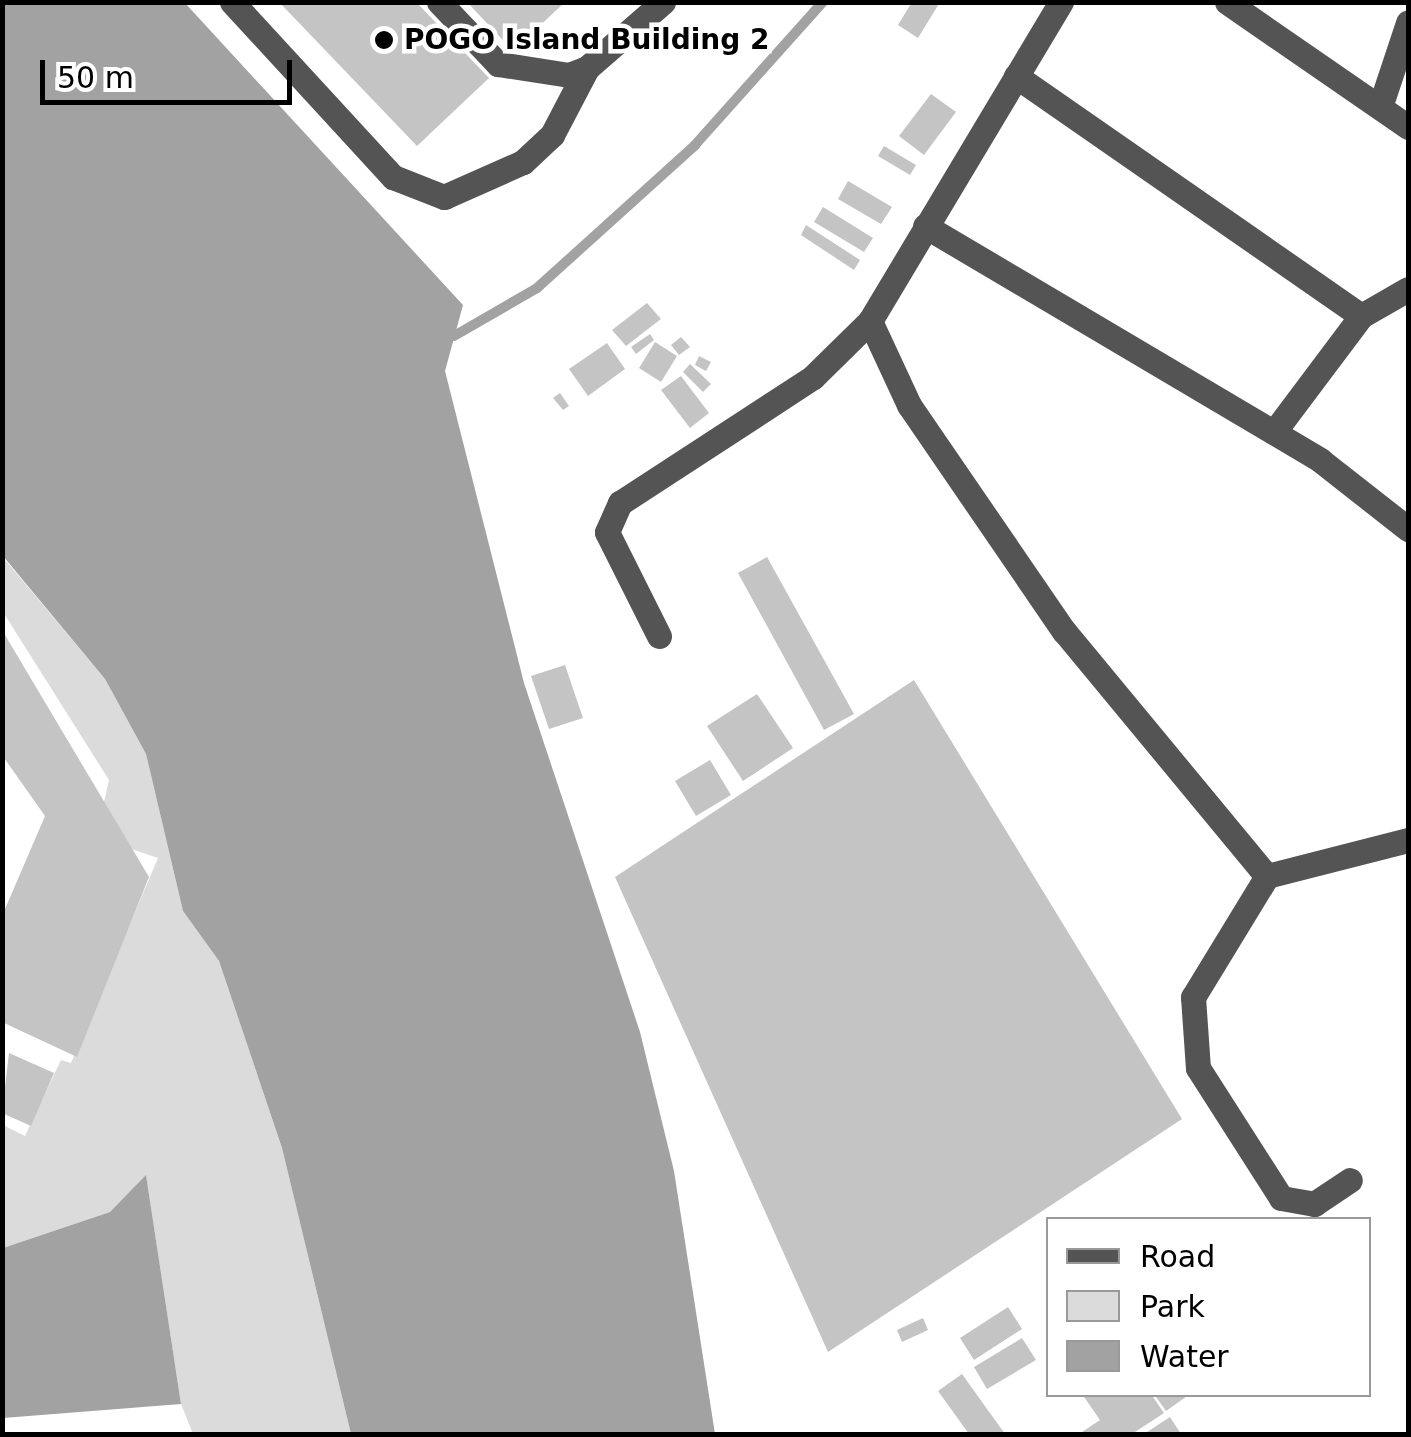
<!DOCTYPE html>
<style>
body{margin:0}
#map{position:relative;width:1411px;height:1437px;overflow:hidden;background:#fff;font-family:"DejaVu Sans",sans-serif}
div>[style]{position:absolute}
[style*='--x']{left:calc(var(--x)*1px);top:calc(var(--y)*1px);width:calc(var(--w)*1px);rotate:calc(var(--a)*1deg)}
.green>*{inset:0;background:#dbdbdb}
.water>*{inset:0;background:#a2a2a2}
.stream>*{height:10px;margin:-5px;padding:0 5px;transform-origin:5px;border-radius:5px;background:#a2a2a2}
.building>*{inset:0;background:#c4c4c4}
.minor>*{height:25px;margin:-12.5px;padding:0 12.5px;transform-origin:12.5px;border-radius:12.5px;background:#545454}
.dots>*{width:28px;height:28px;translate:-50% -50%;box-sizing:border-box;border:5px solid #fff;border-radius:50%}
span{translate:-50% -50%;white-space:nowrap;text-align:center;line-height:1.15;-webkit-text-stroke:9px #fff;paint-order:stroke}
.poi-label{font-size:28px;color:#000;font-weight:700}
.left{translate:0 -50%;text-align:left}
.frame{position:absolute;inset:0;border:5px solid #000;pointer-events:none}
.legend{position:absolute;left:1046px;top:1217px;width:325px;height:180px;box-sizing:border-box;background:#fff;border:2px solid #999;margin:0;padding:12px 18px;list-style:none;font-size:30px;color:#000}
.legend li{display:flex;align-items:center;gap:20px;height:50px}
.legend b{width:50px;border:2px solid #999}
.scale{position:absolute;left:40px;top:60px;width:252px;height:45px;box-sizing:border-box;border:5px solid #000;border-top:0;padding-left:12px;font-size:30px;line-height:35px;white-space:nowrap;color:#000;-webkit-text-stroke:8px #fff;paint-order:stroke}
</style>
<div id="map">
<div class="green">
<i style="clip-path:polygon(2px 556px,105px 679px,146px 754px,183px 911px,219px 961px,282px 1148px,351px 1434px,193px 1434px,181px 1404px,146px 1176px,110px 1212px,3px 1248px,3px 1125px,25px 1136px,61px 1060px,71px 1063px,158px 858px,96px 837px,109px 780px,3px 612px)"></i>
</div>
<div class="water">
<i style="clip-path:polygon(3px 2px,185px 3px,463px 305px,445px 371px,524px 683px,640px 1032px,674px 1171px,715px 1434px,351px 1434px,282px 1148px,219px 961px,183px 911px,146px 754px,105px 679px,3px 556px)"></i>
<i style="clip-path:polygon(146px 1175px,181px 1404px,3px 1418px,3px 1248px,110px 1212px)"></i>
</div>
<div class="stream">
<i style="--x:454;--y:336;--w:96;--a:-30"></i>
<i style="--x:537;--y:288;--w:213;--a:-42.1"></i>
<i style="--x:695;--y:145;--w:192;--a:-48.2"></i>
</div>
<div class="building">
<i style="clip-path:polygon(279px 2px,416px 2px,489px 78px,417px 146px)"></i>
<i style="clip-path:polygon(467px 2px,565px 2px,513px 51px)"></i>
<i style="clip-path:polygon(912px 2px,940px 2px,918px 38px,898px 25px)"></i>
<i style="clip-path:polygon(931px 94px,956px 112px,924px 155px,899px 136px)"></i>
<i style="clip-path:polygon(884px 146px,916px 165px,910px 175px,878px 156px)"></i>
<i style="clip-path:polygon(848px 181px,892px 207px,881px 224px,838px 199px)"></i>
<i style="clip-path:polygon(823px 207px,873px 238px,864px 252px,814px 222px)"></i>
<i style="clip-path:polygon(806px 225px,860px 260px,854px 270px,801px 235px)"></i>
<i style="clip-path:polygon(647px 303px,661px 319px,626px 346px,612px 330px)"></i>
<i style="clip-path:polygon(650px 334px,654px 340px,636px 354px,631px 347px)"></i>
<i style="clip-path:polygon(681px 337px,690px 347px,679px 355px,671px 345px)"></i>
<i style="clip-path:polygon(655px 342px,677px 356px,661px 382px,639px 368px)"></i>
<i style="clip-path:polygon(607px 343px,625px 369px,588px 396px,569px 369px)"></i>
<i style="clip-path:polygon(699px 356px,711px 362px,706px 371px,695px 365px)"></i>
<i style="clip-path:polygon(690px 364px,711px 384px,703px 392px,683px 372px)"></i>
<i style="clip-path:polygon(681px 376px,709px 413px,690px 428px,661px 390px)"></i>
<i style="clip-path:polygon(560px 393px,569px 406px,563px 410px,553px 398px)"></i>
<i style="clip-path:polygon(767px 557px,854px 714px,824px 730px,738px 573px)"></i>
<i style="clip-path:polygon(2px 630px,149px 877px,77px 1057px,2px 1022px,2px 916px,45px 816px,2px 755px)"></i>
<i style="clip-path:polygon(565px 665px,583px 718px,549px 729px,531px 676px)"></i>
<i style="clip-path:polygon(914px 680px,1182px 1119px,828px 1352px,615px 877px)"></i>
<i style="clip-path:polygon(757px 694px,793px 748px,743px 781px,707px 726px)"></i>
<i style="clip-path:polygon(710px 760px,731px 795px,696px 816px,675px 781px)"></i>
<i style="clip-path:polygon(9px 1053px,54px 1073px,31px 1126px,2px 1113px)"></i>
<i style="clip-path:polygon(1008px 1307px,1022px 1329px,974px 1360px,960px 1338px)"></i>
<i style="clip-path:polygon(923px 1318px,928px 1330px,902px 1342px,897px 1330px)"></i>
<i style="clip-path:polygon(1022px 1338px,1036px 1360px,987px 1389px,974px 1367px)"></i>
<i style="clip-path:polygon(962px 1374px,1005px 1434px,969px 1434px,938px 1391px)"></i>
<i style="clip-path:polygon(1082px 1394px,1151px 1394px,1164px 1413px,1132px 1434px,1079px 1434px,1100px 1420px)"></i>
<i style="clip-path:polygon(1154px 1394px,1190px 1394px,1166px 1411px)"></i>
<i style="clip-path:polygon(1170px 1417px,1181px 1434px,1144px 1434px)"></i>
</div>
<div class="minor">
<i style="--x:232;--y:2;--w:238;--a:47.4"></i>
<i style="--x:393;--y:177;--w:55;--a:21.4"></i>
<i style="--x:444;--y:197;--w:86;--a:-23.9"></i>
<i style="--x:523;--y:162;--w:40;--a:-43"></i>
<i style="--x:552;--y:135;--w:76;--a:-62.4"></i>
<i style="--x:439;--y:2;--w:86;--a:46.4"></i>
<i style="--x:498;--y:64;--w:72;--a:8.8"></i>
<i style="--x:569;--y:75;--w:19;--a:-21"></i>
<i style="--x:587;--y:68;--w:101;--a:-41"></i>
<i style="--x:1227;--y:2;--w:220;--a:34.6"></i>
<i style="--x:1016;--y:76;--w:420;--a:34.8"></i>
<i style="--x:1380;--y:107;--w:89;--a:-71.6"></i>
<i style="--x:925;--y:226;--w:459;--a:30.6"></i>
<i style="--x:1320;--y:460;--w:112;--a:38.1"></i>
<i style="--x:870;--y:321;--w:93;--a:65.1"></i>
<i style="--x:909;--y:405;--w:274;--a:55.6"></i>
<i style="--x:1064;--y:631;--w:318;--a:50.4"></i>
<i style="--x:1267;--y:876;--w:142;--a:121.4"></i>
<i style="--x:1193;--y:997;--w:71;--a:86"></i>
<i style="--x:1198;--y:1068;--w:154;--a:57.4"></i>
<i style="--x:1281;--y:1198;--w:34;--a:10"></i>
<i style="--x:1314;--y:1204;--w:43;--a:-33.7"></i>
<i style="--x:1274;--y:432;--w:145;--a:-53.1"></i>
<i style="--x:1361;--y:316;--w:54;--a:-29.9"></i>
<i style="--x:659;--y:636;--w:116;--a:-116.6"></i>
<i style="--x:607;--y:532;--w:32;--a:-66"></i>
<i style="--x:620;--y:503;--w:230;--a:-33.1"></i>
<i style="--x:813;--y:377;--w:80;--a:-44.5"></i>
<i style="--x:870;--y:321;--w:372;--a:-59.1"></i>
<i style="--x:1267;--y:876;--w:146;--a:-14.3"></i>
</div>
<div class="dots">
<i style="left:384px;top:40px;background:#000"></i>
</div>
<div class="poi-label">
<span class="left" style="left:404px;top:40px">POGO Island Building 2</span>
</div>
<div class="frame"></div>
<ul class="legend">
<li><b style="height:12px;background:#545454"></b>Road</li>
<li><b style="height:28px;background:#dbdbdb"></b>Park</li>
<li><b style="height:28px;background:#a2a2a2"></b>Water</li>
</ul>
<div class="scale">50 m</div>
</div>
